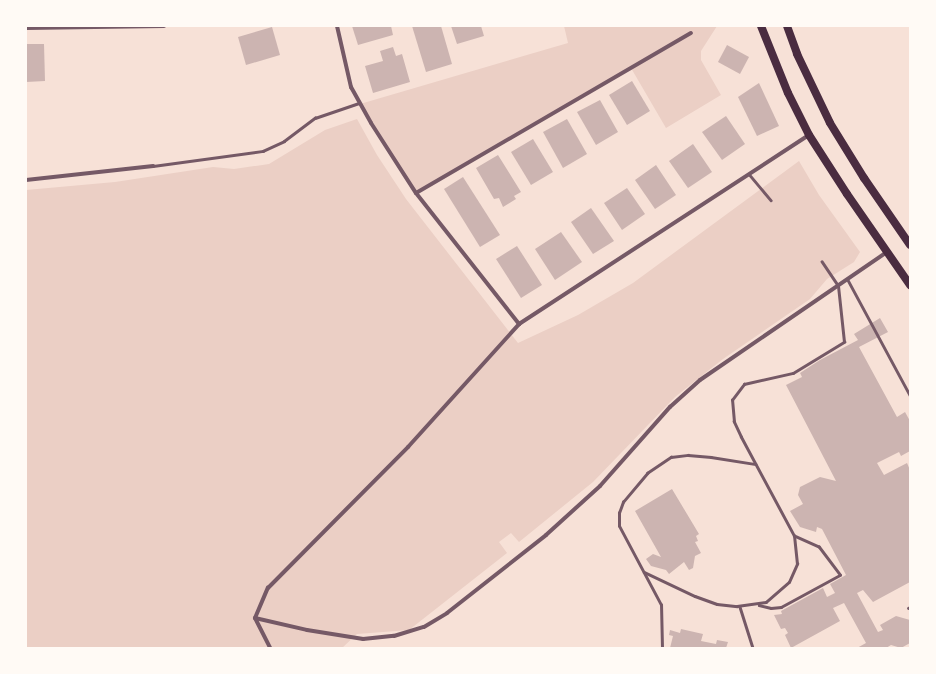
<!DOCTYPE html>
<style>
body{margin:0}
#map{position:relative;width:936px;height:674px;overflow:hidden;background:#f7e1d7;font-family:"Asap Condensed",sans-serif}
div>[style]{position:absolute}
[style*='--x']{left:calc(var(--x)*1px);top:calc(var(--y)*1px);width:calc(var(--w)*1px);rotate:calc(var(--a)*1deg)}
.green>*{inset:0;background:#ebcfc5}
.building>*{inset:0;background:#ccb4b1}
.service>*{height:2.5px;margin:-1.25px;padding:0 1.25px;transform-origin:1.25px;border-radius:1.25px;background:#755966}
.minor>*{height:4px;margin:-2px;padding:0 2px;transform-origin:2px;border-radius:2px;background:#755966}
.primary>*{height:8px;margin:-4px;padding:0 4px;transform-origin:4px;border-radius:4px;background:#4a2c40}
span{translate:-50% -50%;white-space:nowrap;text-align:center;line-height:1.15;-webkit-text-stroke:3px #fffaf5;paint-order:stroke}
.frame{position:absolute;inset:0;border:27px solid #fffaf5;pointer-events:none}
</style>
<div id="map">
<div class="green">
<i style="clip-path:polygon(564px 26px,717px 26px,701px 51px,701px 60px,721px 95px,666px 128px,631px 68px,416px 193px,360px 104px,568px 43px)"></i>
<i style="clip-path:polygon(357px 119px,377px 155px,406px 199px,518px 343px,578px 315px,633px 283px,799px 161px,819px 195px,860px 252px,854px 262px,827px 279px,810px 299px,723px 359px,675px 397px,593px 482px,519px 542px,511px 533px,499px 542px,507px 553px,409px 630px,357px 634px,342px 648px,26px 648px,26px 190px,115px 182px,213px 167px,234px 169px,269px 164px,325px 130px)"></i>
</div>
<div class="building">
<i style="clip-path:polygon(352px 26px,391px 26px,393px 35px,358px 45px)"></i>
<i style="clip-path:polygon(412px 26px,441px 26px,452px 64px,426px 72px)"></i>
<i style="clip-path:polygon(451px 26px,481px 26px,484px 36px,457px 44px)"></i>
<i style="clip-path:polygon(272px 27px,280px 55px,246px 65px,238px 37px)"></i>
<i style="clip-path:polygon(26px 44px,44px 44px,45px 81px,26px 82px)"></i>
<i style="clip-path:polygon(727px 45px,749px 57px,740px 74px,718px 62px)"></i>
<i style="clip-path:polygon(393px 47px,396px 56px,402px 54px,410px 82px,373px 93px,365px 66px,383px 61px,380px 51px)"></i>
<i style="clip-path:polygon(632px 81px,650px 111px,627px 125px,609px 95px)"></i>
<i style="clip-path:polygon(759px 83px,779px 126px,757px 136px,738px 97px)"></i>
<i style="clip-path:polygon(600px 100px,618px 132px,596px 145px,577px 112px)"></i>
<i style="clip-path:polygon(726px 116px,745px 144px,722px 160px,702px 132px)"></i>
<i style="clip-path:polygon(567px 119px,587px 154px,563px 168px,543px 132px)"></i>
<i style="clip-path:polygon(533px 139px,553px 172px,531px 185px,511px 152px)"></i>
<i style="clip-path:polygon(693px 144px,712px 172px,688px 188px,669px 161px)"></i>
<i style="clip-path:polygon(498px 155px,521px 192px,514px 196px,516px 199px,503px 207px,499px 198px,494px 199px,476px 168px)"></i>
<i style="clip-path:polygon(656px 165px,676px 195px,655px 209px,635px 180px)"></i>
<i style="clip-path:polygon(463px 177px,500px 235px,480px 247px,444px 189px)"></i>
<i style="clip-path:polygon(627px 188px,645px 214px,622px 230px,604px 203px)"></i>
<i style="clip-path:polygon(591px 208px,614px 241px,593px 254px,571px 222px)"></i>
<i style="clip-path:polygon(561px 232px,582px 262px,555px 280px,535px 249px)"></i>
<i style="clip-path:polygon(517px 246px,542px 285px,521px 298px,496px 259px)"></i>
<i style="clip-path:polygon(880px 318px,888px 332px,859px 347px,897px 417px,905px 412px,910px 421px,910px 451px,901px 456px,899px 452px,877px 463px,884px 475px,907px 463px,910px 470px,910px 582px,873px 602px,863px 590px,857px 593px,878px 632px,883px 630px,880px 625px,896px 616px,910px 620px,910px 643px,901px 648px,891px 645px,886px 648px,857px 648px,866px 643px,844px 603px,833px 608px,840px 621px,791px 648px,785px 635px,788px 633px,785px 628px,781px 629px,774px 615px,782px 614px,781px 611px,823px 588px,827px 597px,835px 593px,830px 584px,846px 575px,822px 529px,817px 527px,816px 532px,800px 527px,790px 511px,803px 504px,798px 495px,800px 487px,820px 477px,836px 481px,786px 385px,802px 377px,800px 373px,820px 360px,858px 340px,854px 334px)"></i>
<i style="clip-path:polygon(672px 489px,699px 534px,696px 536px,698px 541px,695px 542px,701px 553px,695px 556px,693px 568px,689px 570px,684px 562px,669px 574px,666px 570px,651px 566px,646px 559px,653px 554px,661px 557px,635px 511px)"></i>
<i style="clip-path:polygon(681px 629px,703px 634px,701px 641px,716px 644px,717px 640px,728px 642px,726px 648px,670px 648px,673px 636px,669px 635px,670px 630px,680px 633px)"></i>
</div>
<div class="service">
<i style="--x:153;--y:166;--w:111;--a:-7.8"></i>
<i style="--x:263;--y:151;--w:23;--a:-25"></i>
<i style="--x:284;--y:141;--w:39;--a:-37"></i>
<i style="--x:315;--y:118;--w:46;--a:-18.8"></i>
<i style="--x:749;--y:174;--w:34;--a:50"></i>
<i style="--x:848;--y:280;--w:131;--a:61.7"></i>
<i style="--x:644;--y:572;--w:56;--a:25.2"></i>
<i style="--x:695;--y:596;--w:23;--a:20"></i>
<i style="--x:717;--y:604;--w:20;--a:6"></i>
<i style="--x:737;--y:606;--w:29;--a:-8"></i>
<i style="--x:766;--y:602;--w:30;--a:-41"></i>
<i style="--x:789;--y:582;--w:20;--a:-66"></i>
<i style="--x:797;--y:564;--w:28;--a:-96"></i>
<i style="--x:794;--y:536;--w:112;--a:-118.2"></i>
<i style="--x:741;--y:437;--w:17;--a:-115"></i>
<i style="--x:734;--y:422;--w:22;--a:-95"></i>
<i style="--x:732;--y:400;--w:20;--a:-53"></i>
<i style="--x:744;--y:384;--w:50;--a:-12.7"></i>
<i style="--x:793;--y:373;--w:60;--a:-31.3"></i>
<i style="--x:844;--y:342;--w:56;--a:-96.1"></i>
<i style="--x:838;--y:286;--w:29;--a:-124"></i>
<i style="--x:759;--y:605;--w:12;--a:14"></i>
<i style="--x:771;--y:608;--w:10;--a:-6"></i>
<i style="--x:781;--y:607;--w:67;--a:-28.5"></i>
<i style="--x:840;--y:575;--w:35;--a:-127"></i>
<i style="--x:819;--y:547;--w:27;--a:-156"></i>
<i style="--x:740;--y:607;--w:43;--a:72.4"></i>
<i style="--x:908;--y:608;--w:2;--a:-27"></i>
<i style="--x:662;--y:648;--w:43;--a:-91.3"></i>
<i style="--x:661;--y:605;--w:89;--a:-118"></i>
<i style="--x:619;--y:526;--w:13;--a:-90"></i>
<i style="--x:619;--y:513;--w:12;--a:-70"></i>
<i style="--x:623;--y:502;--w:38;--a:-50"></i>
<i style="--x:647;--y:473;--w:29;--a:-34"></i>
<i style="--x:671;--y:457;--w:17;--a:-7"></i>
<i style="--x:688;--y:455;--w:23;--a:5"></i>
<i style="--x:711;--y:457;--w:45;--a:9"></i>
</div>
<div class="minor">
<i style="--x:337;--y:26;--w:63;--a:77.1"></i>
<i style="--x:351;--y:87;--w:41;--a:60.9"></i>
<i style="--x:371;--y:123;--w:83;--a:57.3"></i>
<i style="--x:416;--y:193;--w:167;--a:51.8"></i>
<i style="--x:26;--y:28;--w:138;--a:-0.8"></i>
<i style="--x:26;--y:180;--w:128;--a:-6.3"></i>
<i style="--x:416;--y:193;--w:318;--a:-30.2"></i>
<i style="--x:255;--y:618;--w:53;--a:13"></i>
<i style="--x:307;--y:630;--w:57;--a:9.1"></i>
<i style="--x:363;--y:639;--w:31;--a:-6"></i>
<i style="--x:394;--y:636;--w:31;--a:-17"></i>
<i style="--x:424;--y:627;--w:27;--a:-31"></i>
<i style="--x:447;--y:613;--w:126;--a:-38.2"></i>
<i style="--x:546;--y:535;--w:73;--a:-42.2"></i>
<i style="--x:600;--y:486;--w:106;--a:-48.5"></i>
<i style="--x:670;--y:407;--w:40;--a:-42"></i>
<i style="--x:700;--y:380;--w:227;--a:-34.4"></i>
<i style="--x:255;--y:618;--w:33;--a:-67"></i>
<i style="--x:268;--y:588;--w:199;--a:-45.2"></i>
<i style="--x:408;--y:447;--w:166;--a:-47.9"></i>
<i style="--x:519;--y:324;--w:346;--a:-33.1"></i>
<i style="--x:255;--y:618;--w:34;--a:63"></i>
</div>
<div class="primary">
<i style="--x:761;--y:26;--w:72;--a:68.1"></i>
<i style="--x:788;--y:93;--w:47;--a:63.4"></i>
<i style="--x:809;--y:135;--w:70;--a:57.2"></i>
<i style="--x:847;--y:194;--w:111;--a:55.3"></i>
<i style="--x:787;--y:26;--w:30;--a:70"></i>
<i style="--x:797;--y:54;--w:76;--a:64.4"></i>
<i style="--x:830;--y:123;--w:65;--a:58.3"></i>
<i style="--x:864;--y:178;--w:81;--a:55.5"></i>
</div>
<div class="frame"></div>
</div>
